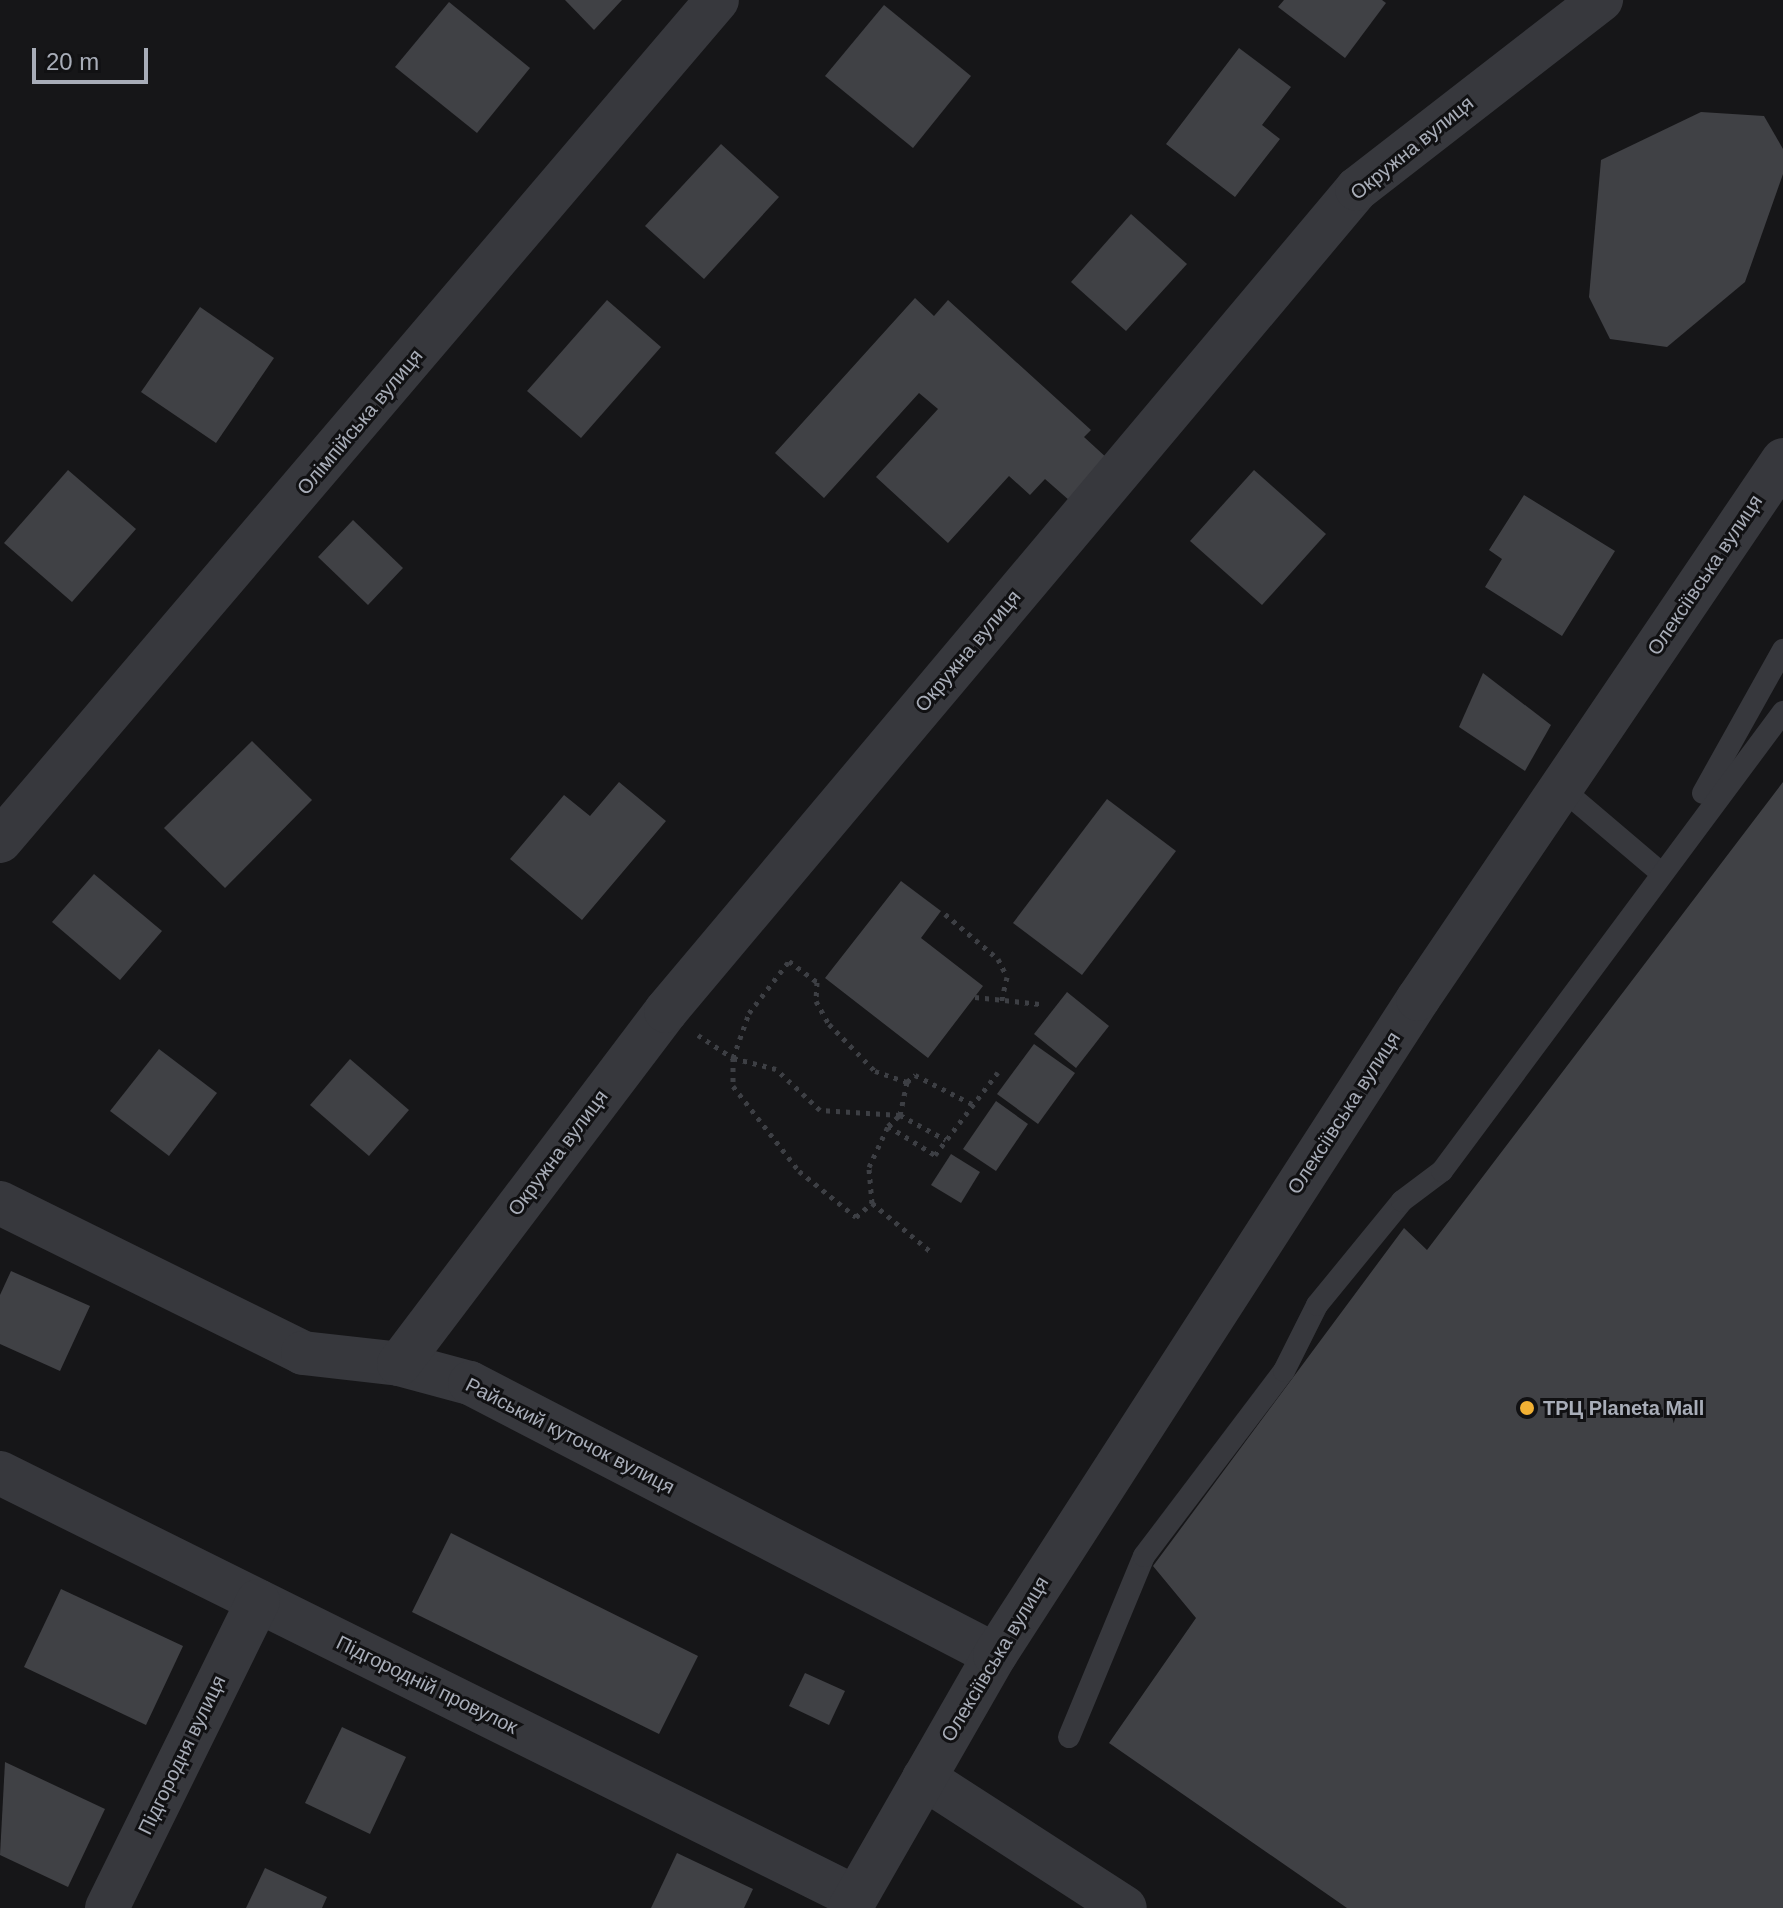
<!DOCTYPE html>
<meta charset="utf-8">
<style>
body{margin:0}
#map{position:relative;width:1783px;height:1908px;overflow:hidden;background:#161618;font-family:Helvetica,sans-serif}
div>[style]{position:absolute}
[style*='--x']{left:calc(var(--x)*1px);top:calc(var(--y)*1px);width:calc(var(--w)*1px);rotate:calc(var(--a)*1deg)}
.building>*{inset:0;background:#404145}
.path>*{height:5px;margin-top:-2.5px;transform-origin:0;background:repeating-linear-gradient(90deg,#3d3f44 0 4px,transparent 0 10px)}
.service>*{height:22px;margin:-11px;padding:0 11px;transform-origin:11px;border-radius:11px;background:#37383d}
.minor>*{height:44px;margin:-22px;padding:0 22px;transform-origin:22px;border-radius:22px;background:#37383d}
.dots>*{width:22px;height:22px;translate:-50% -50%;box-sizing:border-box;border:4px solid #111113;border-radius:50%}
span{translate:-50% -50%;white-space:nowrap;text-align:center;line-height:1.15;-webkit-text-stroke:6px #111113;paint-order:stroke}
.street-label{font-size:20px;color:#a8adb8}
.poi-label{font-size:20px;color:#a8adb8;font-weight:700}
.left{translate:0 -50%;text-align:left}
.scale{position:absolute;left:32px;top:48px;width:116px;height:36px;box-sizing:border-box;border:4px solid #a8adb8;border-top:0;padding-left:10px;font-size:24px;line-height:28px;white-space:nowrap;color:#a8adb8;-webkit-text-stroke:6px #111113;paint-order:stroke}
</style>
<div id="map">
<div class="building">
<i style="clip-path:polygon(565px 0,622px 0,594px 30px)"></i>
<i style="clip-path:polygon(1284px 0,1382px 0,1386px 3px,1345px 58px,1278px 7px)"></i>
<i style="clip-path:polygon(449px 2px,530px 68px,477px 133px,395px 67px)"></i>
<i style="clip-path:polygon(884px 5px,971px 76px,913px 148px,825px 76px)"></i>
<i style="clip-path:polygon(1239px 48px,1291px 87px,1262px 125px,1280px 139px,1235px 197px,1166px 144px)"></i>
<i style="clip-path:polygon(1701px 112px,1764px 116px,1783px 149px,1783px 174px,1745px 282px,1667px 347px,1610px 339px,1589px 297px,1601px 160px)"></i>
<i style="clip-path:polygon(721px 144px,779px 197px,704px 279px,645px 226px)"></i>
<i style="clip-path:polygon(1131px 214px,1187px 264px,1126px 331px,1071px 282px)"></i>
<i style="clip-path:polygon(915px 298px,934px 316px,948px 300px,1091px 430px,1084px 437px,1108px 459px,1070px 501px,1045px 479px,1030px 495px,1009px 476px,948px 543px,876px 477px,938px 409px,919px 393px,824px 498px,775px 453px)"></i>
<i style="clip-path:polygon(607px 300px,661px 347px,581px 438px,527px 391px)"></i>
<i style="clip-path:polygon(200px 307px,274px 358px,216px 443px,141px 392px)"></i>
<i style="clip-path:polygon(68px 470px,136px 529px,72px 602px,4px 543px)"></i>
<i style="clip-path:polygon(1254px 470px,1326px 534px,1262px 605px,1190px 541px)"></i>
<i style="clip-path:polygon(1524px 495px,1615px 551px,1562px 636px,1485px 587px,1502px 559px,1489px 550px)"></i>
<i style="clip-path:polygon(353px 520px,403px 568px,368px 605px,318px 557px)"></i>
<i style="clip-path:polygon(1483px 673px,1551px 725px,1525px 771px,1459px 727px)"></i>
<i style="clip-path:polygon(252px 741px,312px 800px,225px 888px,164px 828px)"></i>
<i style="clip-path:polygon(619px 782px,666px 821px,582px 920px,510px 859px,564px 795px,590px 816px)"></i>
<i style="clip-path:polygon(1783px 782px,1783px 1908px,1347px 1908px,1109px 1743px,1196px 1618px,1153px 1566px,1404px 1228px,1427px 1250px)"></i>
<i style="clip-path:polygon(1107px 799px,1176px 851px,1082px 975px,1013px 923px)"></i>
<i style="clip-path:polygon(94px 874px,162px 931px,120px 980px,52px 922px)"></i>
<i style="clip-path:polygon(901px 881px,941px 911px,921px 938px,983px 986px,928px 1058px,825px 978px)"></i>
<i style="clip-path:polygon(1067px 992px,1109px 1026px,1076px 1068px,1034px 1034px)"></i>
<i style="clip-path:polygon(1034px 1044px,1075px 1073px,1038px 1124px,997px 1094px)"></i>
<i style="clip-path:polygon(159px 1049px,217px 1093px,169px 1156px,110px 1111px)"></i>
<i style="clip-path:polygon(350px 1059px,409px 1110px,369px 1156px,310px 1105px)"></i>
<i style="clip-path:polygon(996px 1101px,1028px 1124px,996px 1171px,963px 1149px)"></i>
<i style="clip-path:polygon(951px 1154px,980px 1172px,961px 1203px,931px 1185px)"></i>
<i style="clip-path:polygon(11px 1271px,90px 1306px,60px 1371px,0 1344px,0 1295px)"></i>
<i style="clip-path:polygon(451px 1533px,698px 1656px,659px 1734px,412px 1612px)"></i>
<i style="clip-path:polygon(61px 1589px,183px 1646px,146px 1725px,24px 1667px)"></i>
<i style="clip-path:polygon(805px 1673px,845px 1691px,829px 1725px,789px 1706px)"></i>
<i style="clip-path:polygon(342px 1727px,406px 1757px,370px 1834px,305px 1803px)"></i>
<i style="clip-path:polygon(5px 1762px,105px 1809px,68px 1887px,0 1855px)"></i>
<i style="clip-path:polygon(677px 1853px,753px 1889px,744px 1908px,651px 1908px)"></i>
<i style="clip-path:polygon(265px 1868px,327px 1897px,322px 1908px,246px 1908px)"></i>
</div>
<div class="path">
<i style="--x:945;--y:914;--w:70;--a:40.3"></i>
<i style="--x:998;--y:959;--w:20;--a:63"></i>
<i style="--x:1007;--y:977;--w:26;--a:103"></i>
<i style="--x:975;--y:997;--w:65;--a:6.1"></i>
<i style="--x:698;--y:1035;--w:42;--a:33.3"></i>
<i style="--x:733;--y:1058;--w:48;--a:-70.4"></i>
<i style="--x:749;--y:1013;--w:66;--a:-52.4"></i>
<i style="--x:789;--y:961;--w:35;--a:37"></i>
<i style="--x:817;--y:982;--w:19;--a:93"></i>
<i style="--x:816;--y:1001;--w:26;--a:61"></i>
<i style="--x:829;--y:1024;--w:66;--a:45.6"></i>
<i style="--x:875;--y:1071;--w:34;--a:19"></i>
<i style="--x:907;--y:1082;--w:11;--a:-41"></i>
<i style="--x:915;--y:1075;--w:64;--a:27"></i>
<i style="--x:907;--y:1082;--w:34;--a:102"></i>
<i style="--x:900;--y:1115;--w:52;--a:28.5"></i>
<i style="--x:888;--y:1126;--w:16;--a:-43"></i>
<i style="--x:900;--y:1115;--w:80;--a:-176.4"></i>
<i style="--x:820;--y:1110;--w:60;--a:-137"></i>
<i style="--x:776;--y:1069;--w:44;--a:-165.7"></i>
<i style="--x:733;--y:1058;--w:28;--a:90"></i>
<i style="--x:733;--y:1086;--w:108;--a:52.2"></i>
<i style="--x:799;--y:1171;--w:73;--a:38.9"></i>
<i style="--x:856;--y:1217;--w:21;--a:-41"></i>
<i style="--x:872;--y:1203;--w:75;--a:39.6"></i>
<i style="--x:872;--y:1203;--w:36;--a:-95"></i>
<i style="--x:869;--y:1167;--w:45;--a:-65.1"></i>
<i style="--x:888;--y:1126;--w:55;--a:31.7"></i>
<i style="--x:935;--y:1155;--w:104;--a:-52.8"></i>
</div>
<div class="service">
<i style="--x:1561;--y:788;--w:128;--a:40.3"></i>
<i style="--x:1703;--y:793;--w:164;--a:-60.8"></i>
<i style="--x:1069;--y:1737;--w:196;--a:-67.5"></i>
<i style="--x:1144;--y:1556;--w:232;--a:-52.9"></i>
<i style="--x:1284;--y:1371;--w:74;--a:-63.4"></i>
<i style="--x:1317;--y:1305;--w:134;--a:-50.7"></i>
<i style="--x:1402;--y:1201;--w:50;--a:-36.9"></i>
<i style="--x:1442;--y:1171;--w:572;--a:-53.39"></i>
</div>
<div class="minor">
<i style="--x:0;--y:841;--w:1105;--a:-49.55"></i>
<i style="--x:0;--y:1203;--w:338;--a:26.3"></i>
<i style="--x:303;--y:1353;--w:97;--a:6.5"></i>
<i style="--x:399;--y:1364;--w:73;--a:15"></i>
<i style="--x:470;--y:1383;--w:591;--a:27.39"></i>
<i style="--x:399;--y:1364;--w:443;--a:-52.9"></i>
<i style="--x:666;--y:1011;--w:1074;--a:-49.95"></i>
<i style="--x:1357;--y:189;--w:309;--a:-37.8"></i>
<i style="--x:0;--y:1473;--w:954;--a:26.38"></i>
<i style="--x:924;--y:1778;--w:239;--a:32.9"></i>
<i style="--x:107;--y:1908;--w:342;--a:-63.8"></i>
<i style="--x:850;--y:1908;--w:292;--a:-60.2"></i>
<i style="--x:995;--y:1655;--w:781;--a:-57.19"></i>
<i style="--x:1418;--y:999;--w:651;--a:-55.89"></i>
</div>
<div class="dots">
<i style="left:1527px;top:1408px;background:#f2b134"></i>
</div>
<div class="street-label">
<span style="left:1412px;top:148px;rotate:-39deg">Окружна вулиця</span>
<span style="left:360px;top:422px;rotate:-50deg">Олімпійська вулиця</span>
<span style="left:1705px;top:575px;rotate:-56deg">Олексіївська вулиця</span>
<span style="left:968px;top:651px;rotate:-50deg">Окружна вулиця</span>
<span style="left:1344px;top:1113px;rotate:-57deg">Олексіївська вулиця</span>
<span style="left:558px;top:1153px;rotate:-53deg">Окружна вулиця</span>
<span style="left:570px;top:1436px;rotate:27deg">Райський куточок вулиця</span>
<span style="left:995px;top:1659px;rotate:-59deg">Олексіївська вулиця</span>
<span style="left:427px;top:1685px;rotate:26deg">Підгородній провулок</span>
<span style="left:182px;top:1755px;rotate:-64deg">Підгородня вулиця</span>
</div>
<div class="poi-label">
<span class="left" style="left:1543px;top:1408px">ТРЦ Planeta Mall</span>
</div>
<div class="scale">20 m</div>
</div>
